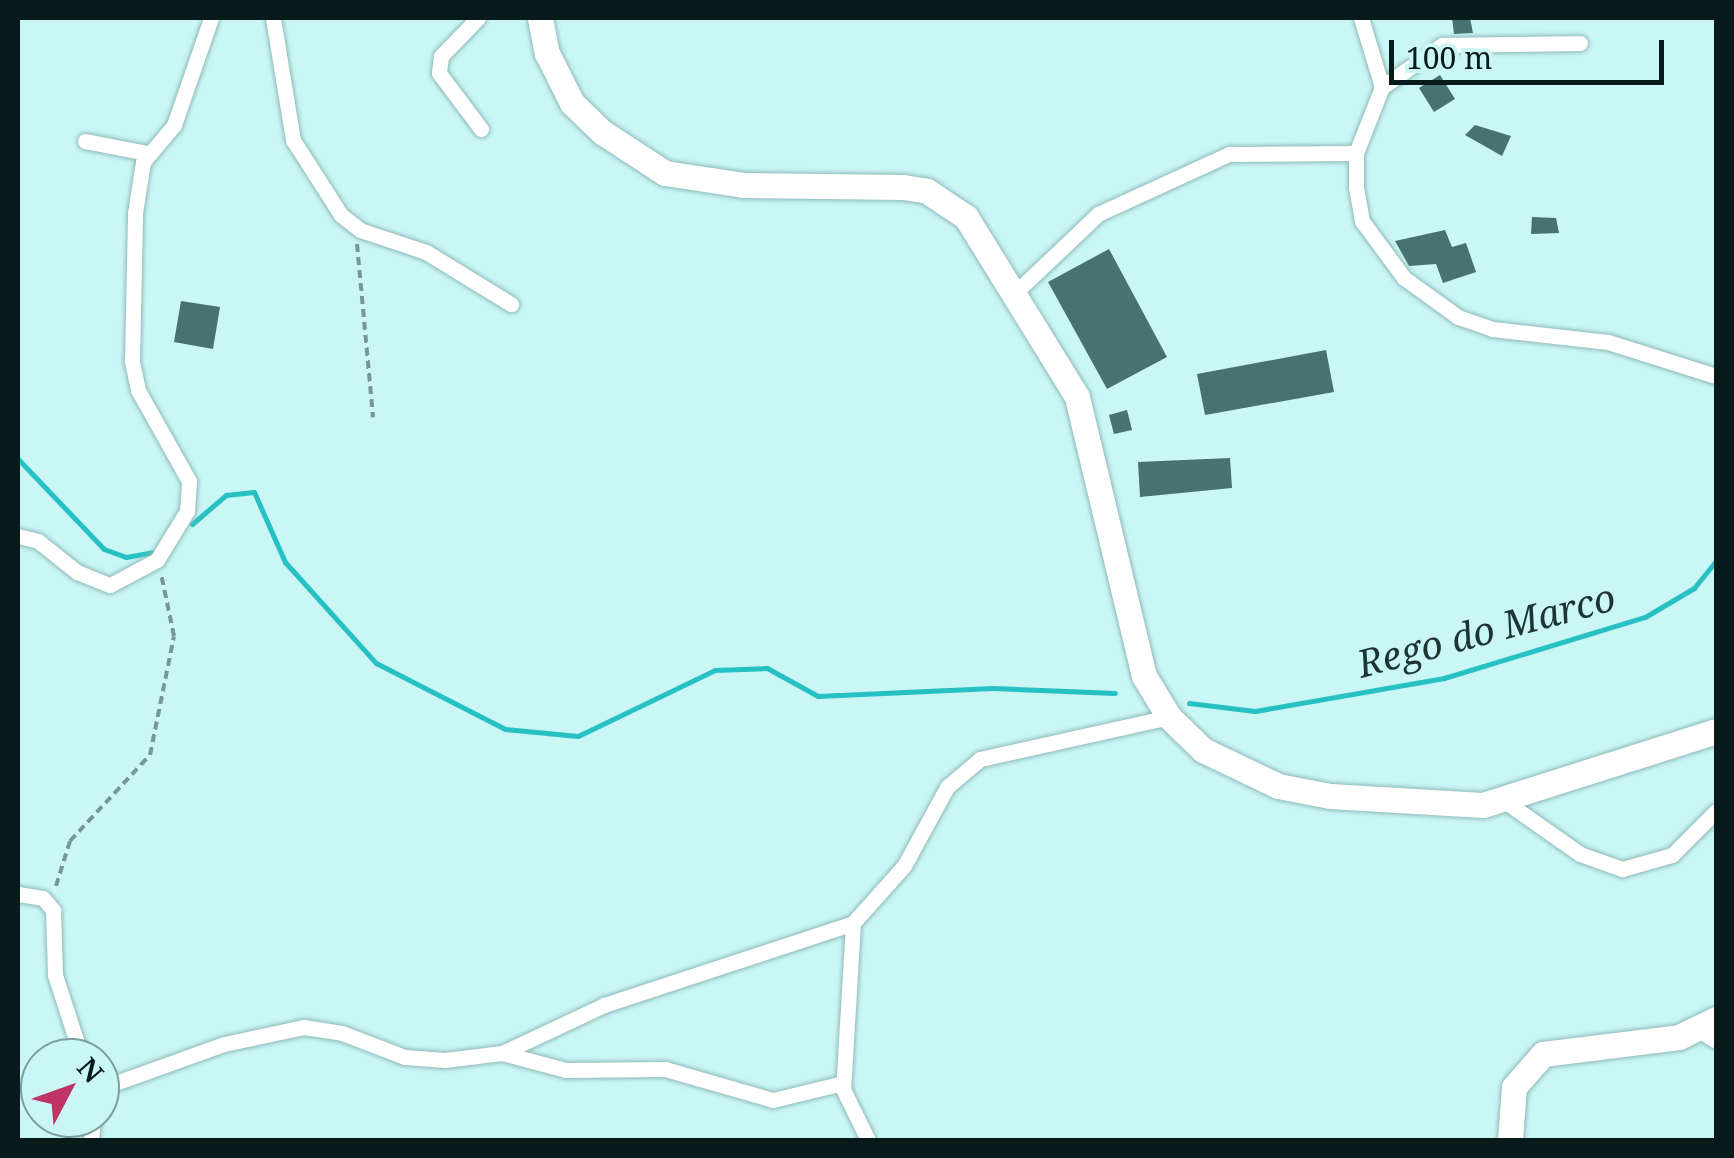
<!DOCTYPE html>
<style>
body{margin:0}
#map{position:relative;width:1734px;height:1158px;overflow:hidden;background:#caf6f6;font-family:"Noto Serif",serif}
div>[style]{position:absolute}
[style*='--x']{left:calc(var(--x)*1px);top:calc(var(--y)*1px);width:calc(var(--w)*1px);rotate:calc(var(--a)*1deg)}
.stream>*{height:5px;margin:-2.5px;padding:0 2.5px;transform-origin:2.5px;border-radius:2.5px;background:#27c1c3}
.building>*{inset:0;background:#487171}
.path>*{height:4px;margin-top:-2px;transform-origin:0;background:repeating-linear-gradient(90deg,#769797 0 8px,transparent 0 13px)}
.roads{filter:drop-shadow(0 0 2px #8fb9b9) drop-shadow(0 0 2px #8fb9b9)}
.street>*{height:15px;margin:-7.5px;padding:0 7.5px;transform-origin:7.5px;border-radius:7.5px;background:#fff}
.primary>*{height:25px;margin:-12.5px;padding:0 12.5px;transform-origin:12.5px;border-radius:12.5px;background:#fff}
span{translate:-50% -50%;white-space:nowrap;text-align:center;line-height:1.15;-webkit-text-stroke:8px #caf6f6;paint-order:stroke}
.water-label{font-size:38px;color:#1d3435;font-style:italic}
.frame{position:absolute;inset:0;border:20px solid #091a1a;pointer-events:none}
.north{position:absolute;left:20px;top:1038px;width:100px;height:100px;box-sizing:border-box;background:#caf6f6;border:2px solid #7d9e9e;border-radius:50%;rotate:49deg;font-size:28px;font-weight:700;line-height:40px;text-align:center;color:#091a1a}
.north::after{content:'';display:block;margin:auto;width:35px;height:45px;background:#bf3365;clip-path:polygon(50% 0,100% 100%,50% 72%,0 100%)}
.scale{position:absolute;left:1389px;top:40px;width:275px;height:45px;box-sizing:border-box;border:5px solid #091a1a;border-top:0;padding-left:12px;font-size:30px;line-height:35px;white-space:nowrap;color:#091a1a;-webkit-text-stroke:8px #caf6f6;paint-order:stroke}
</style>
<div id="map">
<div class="stream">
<i style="--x:18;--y:459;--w:124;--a:46.3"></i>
<i style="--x:104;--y:549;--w:23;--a:20"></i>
<i style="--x:126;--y:557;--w:27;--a:-10"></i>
<i style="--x:192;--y:524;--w:45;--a:-40.5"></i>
<i style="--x:226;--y:495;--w:28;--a:-6"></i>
<i style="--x:254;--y:492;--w:77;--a:66.1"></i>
<i style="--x:285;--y:562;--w:136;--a:48"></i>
<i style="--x:376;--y:663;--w:145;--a:27.1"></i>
<i style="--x:505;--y:729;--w:73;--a:5.5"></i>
<i style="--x:578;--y:736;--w:152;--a:-25.7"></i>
<i style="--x:715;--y:670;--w:52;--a:-2.2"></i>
<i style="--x:767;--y:668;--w:58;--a:28.8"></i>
<i style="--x:818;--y:696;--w:175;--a:-2.6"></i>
<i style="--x:993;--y:688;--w:122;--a:2.3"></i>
<i style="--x:1189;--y:703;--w:66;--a:6.9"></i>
<i style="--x:1255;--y:711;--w:192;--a:-9.9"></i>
<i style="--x:1444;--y:678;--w:210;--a:-16.9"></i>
<i style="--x:1645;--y:617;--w:57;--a:-30.6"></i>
<i style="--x:1694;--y:588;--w:35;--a:-51"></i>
</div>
<div class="building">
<i style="clip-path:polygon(1452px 18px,1470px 18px,1473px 33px,1454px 34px)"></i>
<i style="clip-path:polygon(1440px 75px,1455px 99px,1434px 112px,1419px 88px)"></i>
<i style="clip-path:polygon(1475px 125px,1511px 136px,1502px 156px,1465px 135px)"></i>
<i style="clip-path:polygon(1532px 217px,1556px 218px,1559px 233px,1531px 234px)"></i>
<i style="clip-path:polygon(1445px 230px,1452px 247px,1466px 243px,1476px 272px,1443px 283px,1436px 264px,1409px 266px,1395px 241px)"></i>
<i style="clip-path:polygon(1109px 249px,1167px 357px,1107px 389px,1048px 282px)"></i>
<i style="clip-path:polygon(181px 301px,220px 307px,213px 349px,174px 342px)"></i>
<i style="clip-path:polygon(1326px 350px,1334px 392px,1205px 415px,1197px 374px)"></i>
<i style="clip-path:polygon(1127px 410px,1132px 430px,1114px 434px,1109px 415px)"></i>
<i style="clip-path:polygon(1230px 458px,1232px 488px,1140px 497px,1138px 462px)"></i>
</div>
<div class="path">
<i style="--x:357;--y:244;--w:174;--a:84.7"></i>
<i style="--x:56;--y:886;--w:47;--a:-72.7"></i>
<i style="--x:70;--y:841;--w:117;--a:-47.1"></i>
<i style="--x:150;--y:755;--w:121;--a:-78.6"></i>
<i style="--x:174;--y:636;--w:63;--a:-101.8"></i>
</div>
<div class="roads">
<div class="street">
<i style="--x:273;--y:18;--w:124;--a:80.7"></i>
<i style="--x:293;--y:140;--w:89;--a:57.4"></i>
<i style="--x:341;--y:215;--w:24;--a:38"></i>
<i style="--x:360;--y:230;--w:70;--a:18.4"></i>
<i style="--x:426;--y:252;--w:100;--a:31.5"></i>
<i style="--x:478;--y:18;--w:53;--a:134.2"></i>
<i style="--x:441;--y:56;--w:17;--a:97"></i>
<i style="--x:439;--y:73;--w:70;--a:53.1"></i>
<i style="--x:1361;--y:18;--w:72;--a:73.1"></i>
<i style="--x:1382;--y:87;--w:71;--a:111.5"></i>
<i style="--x:1356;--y:153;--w:34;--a:90"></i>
<i style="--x:1356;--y:187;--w:35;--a:80"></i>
<i style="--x:1362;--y:221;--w:71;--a:53.6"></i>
<i style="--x:1404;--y:278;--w:67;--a:35.8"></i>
<i style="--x:1458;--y:317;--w:36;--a:19"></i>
<i style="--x:1492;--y:329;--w:117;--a:6.4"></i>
<i style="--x:1608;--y:342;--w:113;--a:17.5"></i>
<i style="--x:1382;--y:87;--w:73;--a:-35"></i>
<i style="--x:1442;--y:45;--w:138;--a:-0.8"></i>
<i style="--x:85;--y:141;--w:63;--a:11"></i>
<i style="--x:1017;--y:291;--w:112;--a:-43.5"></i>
<i style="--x:1098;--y:214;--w:144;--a:-24.6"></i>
<i style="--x:1229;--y:154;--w:127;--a:-0.5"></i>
<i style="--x:18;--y:536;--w:21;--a:14"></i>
<i style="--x:38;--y:541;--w:50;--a:38.5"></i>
<i style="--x:77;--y:572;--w:35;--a:22"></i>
<i style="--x:110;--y:585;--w:53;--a:-28"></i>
<i style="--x:157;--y:560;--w:57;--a:-58.5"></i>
<i style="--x:187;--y:511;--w:30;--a:-86"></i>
<i style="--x:189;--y:481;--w:104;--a:-119.3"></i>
<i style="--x:138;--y:390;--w:30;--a:-102"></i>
<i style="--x:132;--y:361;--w:148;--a:-88.8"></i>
<i style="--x:135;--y:213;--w:52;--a:-81.1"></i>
<i style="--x:143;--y:162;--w:48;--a:-50"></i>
<i style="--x:174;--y:125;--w:113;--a:-70.9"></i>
<i style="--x:1506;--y:802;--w:90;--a:35.1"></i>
<i style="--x:1580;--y:854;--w:45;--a:19.7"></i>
<i style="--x:1622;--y:869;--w:52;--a:-15.6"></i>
<i style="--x:1672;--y:855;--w:62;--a:-45"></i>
<i style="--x:18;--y:894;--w:25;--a:9"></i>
<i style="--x:43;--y:898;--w:16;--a:50"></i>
<i style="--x:53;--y:910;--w:65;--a:88.2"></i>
<i style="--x:55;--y:975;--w:87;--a:72"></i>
<i style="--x:853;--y:923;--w:166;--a:93.4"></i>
<i style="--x:843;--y:1089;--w:57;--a:63.9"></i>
<i style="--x:1697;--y:1029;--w:22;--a:32"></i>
<i style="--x:502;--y:1053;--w:66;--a:14.9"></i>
<i style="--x:566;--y:1070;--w:99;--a:-0.6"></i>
<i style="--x:665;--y:1069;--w:112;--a:16"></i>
<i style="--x:773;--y:1100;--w:72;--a:-13.7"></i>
<i style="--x:100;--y:1096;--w:15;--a:-48"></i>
<i style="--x:110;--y:1085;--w:121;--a:-19.8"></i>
<i style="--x:224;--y:1044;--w:82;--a:-12"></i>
<i style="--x:304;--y:1027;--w:38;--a:9"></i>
<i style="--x:342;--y:1033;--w:67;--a:20.9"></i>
<i style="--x:405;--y:1057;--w:40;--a:4.3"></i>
<i style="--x:445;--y:1060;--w:57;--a:-7"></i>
<i style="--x:502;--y:1053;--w:113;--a:-25.2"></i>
<i style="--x:604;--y:1005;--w:262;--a:-18.2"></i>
<i style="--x:853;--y:923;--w:76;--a:-48.2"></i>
<i style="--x:904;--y:866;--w:90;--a:-61.4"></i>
<i style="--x:947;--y:787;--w:43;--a:-40.3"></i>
<i style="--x:980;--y:759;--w:194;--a:-12.5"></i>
<i style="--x:91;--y:1140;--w:22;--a:-85"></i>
</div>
<div class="primary">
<i style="--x:540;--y:18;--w:36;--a:79"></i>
<i style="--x:547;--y:53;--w:56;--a:63.4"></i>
<i style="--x:572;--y:103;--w:42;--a:44"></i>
<i style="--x:602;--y:132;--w:75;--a:33.1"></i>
<i style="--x:665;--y:173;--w:79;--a:8.7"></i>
<i style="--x:743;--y:185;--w:160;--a:0.7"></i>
<i style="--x:903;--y:187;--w:24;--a:9"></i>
<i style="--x:927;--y:191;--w:47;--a:33.7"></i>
<i style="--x:966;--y:217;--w:211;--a:58.3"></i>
<i style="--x:1077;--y:397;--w:287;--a:76.5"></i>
<i style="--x:1144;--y:676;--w:48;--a:58.6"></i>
<i style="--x:1169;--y:717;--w:47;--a:44.1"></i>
<i style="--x:1203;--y:750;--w:83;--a:25.6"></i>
<i style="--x:1278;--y:786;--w:53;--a:10.9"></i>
<i style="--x:1330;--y:796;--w:153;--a:3.4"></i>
<i style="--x:1483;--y:805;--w:244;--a:-17.6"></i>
<i style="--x:1510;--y:1140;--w:53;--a:-85.7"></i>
<i style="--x:1514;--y:1087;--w:44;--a:-48.7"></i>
<i style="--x:1543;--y:1054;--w:137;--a:-7.1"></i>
<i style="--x:1679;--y:1037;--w:41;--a:-25.9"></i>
</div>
</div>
<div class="water-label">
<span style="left:1486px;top:630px;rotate:-15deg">Rego do Marco</span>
</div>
<div class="frame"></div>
<div class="north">N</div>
<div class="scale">100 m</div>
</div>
